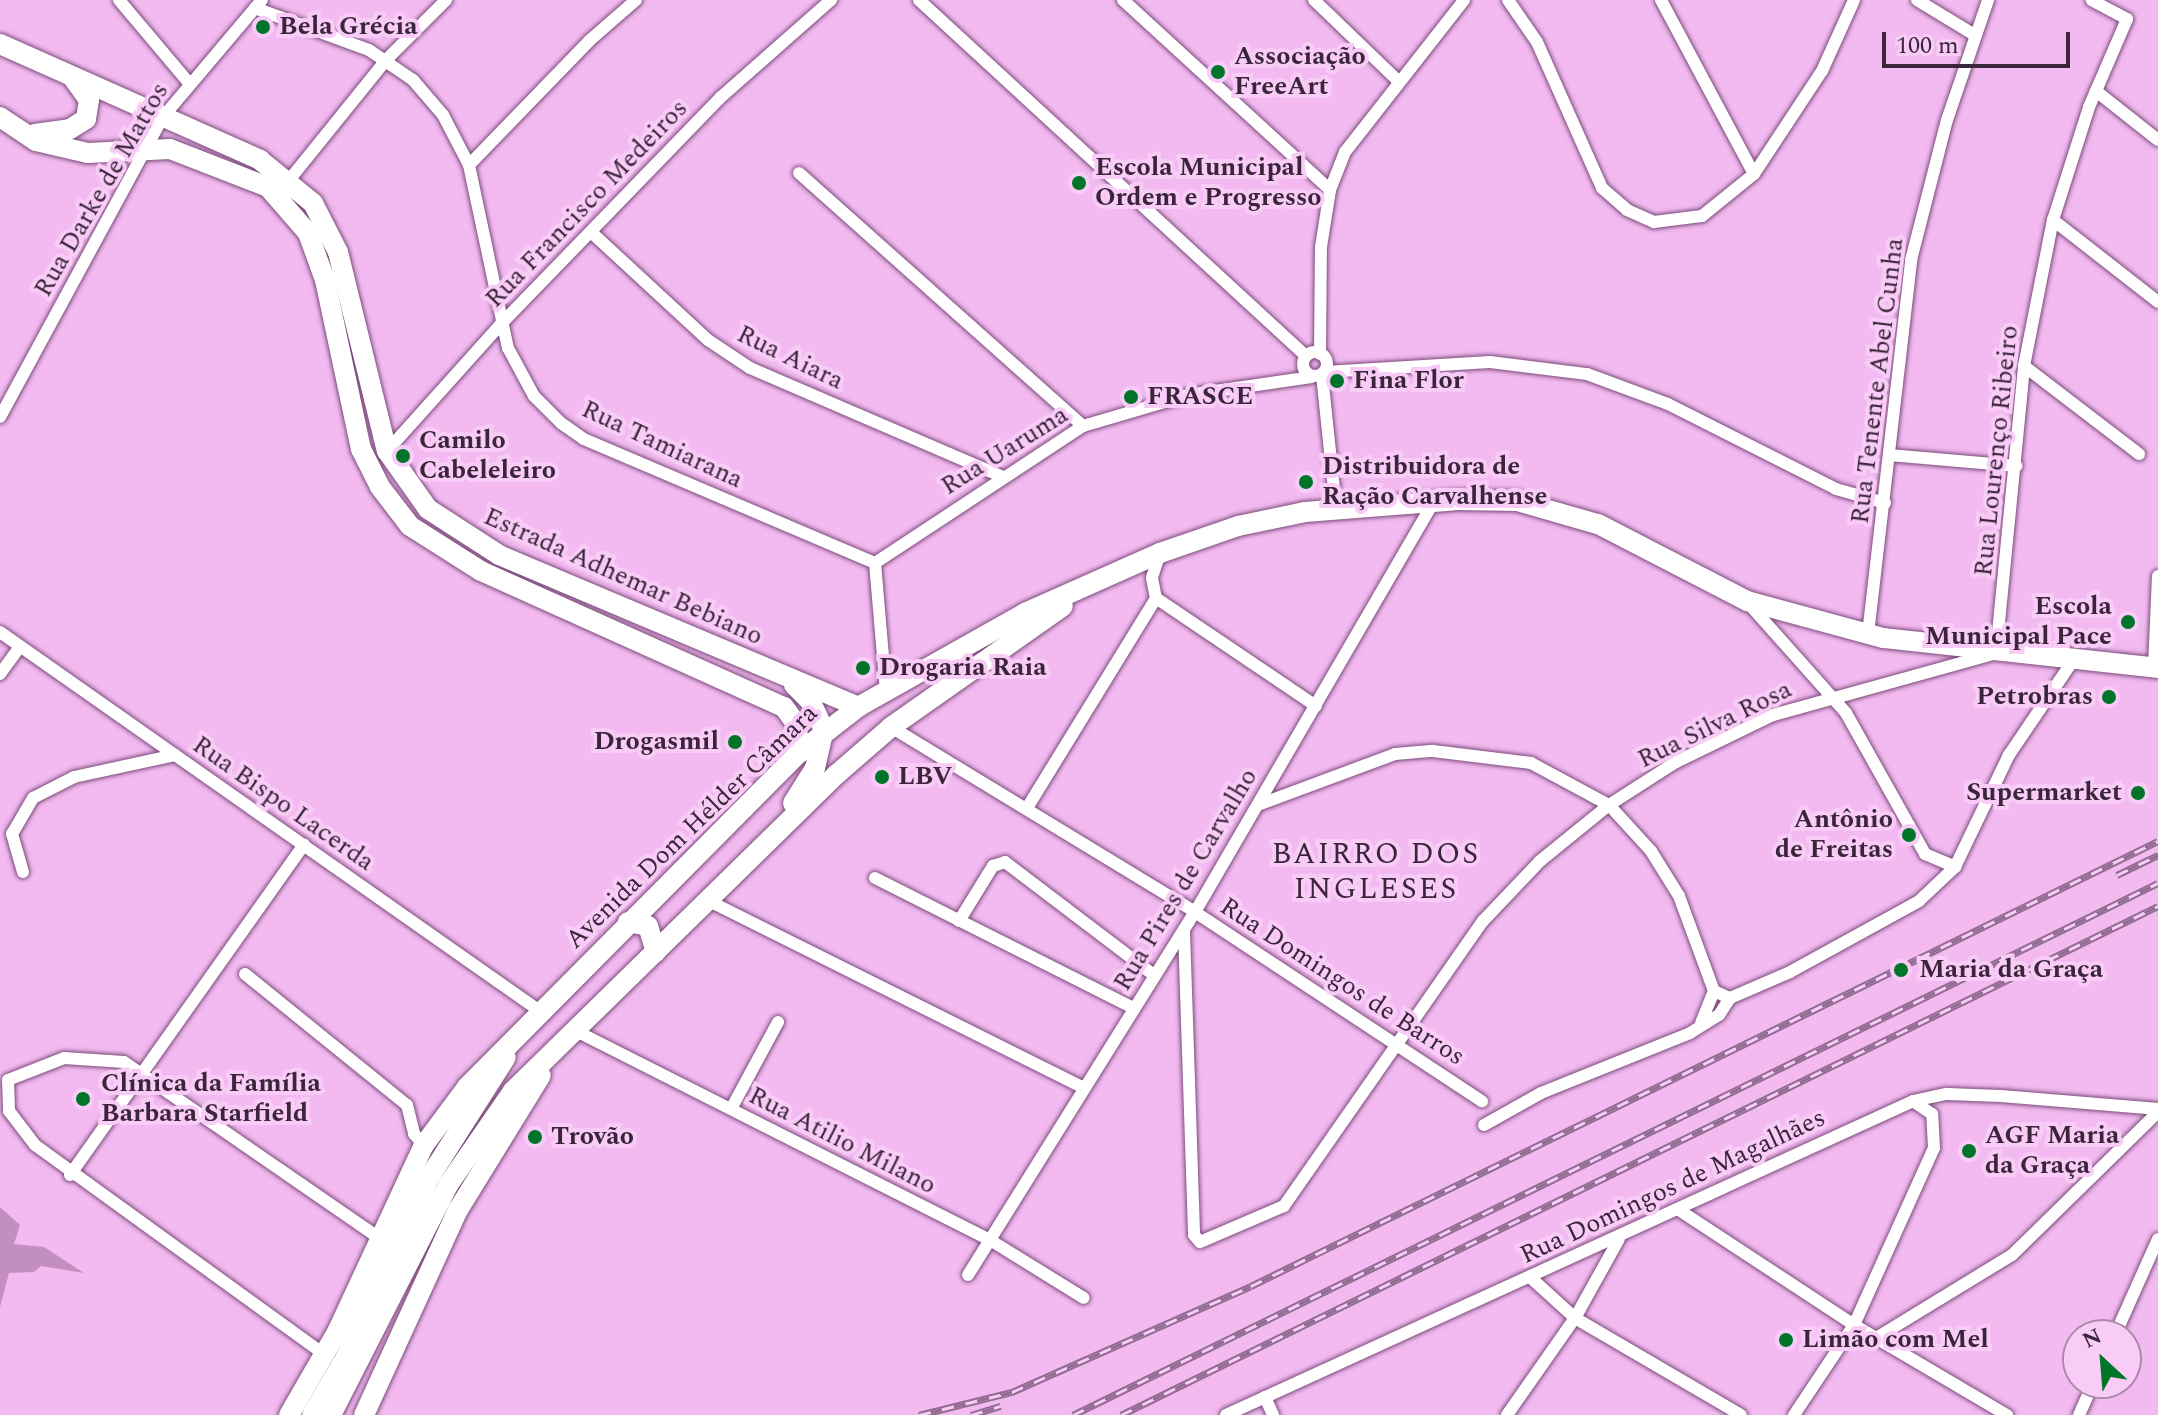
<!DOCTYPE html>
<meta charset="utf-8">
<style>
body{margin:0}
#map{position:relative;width:2158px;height:1415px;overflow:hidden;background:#f2baf0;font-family:Spectral,serif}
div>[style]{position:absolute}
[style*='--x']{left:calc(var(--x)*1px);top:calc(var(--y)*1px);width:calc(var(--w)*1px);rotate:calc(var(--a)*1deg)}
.forest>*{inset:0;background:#c28fc0}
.roads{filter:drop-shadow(0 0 2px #7c4b7b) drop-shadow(0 0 2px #7c4b7b)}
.minor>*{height:12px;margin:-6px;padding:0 6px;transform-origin:6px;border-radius:6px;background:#fff}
.minor>.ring{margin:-6px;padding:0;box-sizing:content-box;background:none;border:12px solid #fff;border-radius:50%}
.primary>*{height:20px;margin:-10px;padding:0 10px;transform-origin:10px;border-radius:10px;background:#fff}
.rail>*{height:7px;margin-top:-3.5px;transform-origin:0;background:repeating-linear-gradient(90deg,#f9ccf7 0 12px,#926c91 0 24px);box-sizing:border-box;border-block:2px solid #926c91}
.dots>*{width:22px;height:22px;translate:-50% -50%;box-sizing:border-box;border:4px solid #f9ccf7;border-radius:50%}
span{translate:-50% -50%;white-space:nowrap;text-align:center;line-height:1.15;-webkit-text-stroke:8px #f9ccf7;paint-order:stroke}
.poi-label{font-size:26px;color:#3a253a;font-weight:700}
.left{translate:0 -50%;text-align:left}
.right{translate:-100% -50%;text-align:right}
.street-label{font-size:26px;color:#3a253a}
.quarter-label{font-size:30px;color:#3a253a;letter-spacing:2px}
.north{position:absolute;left:2062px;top:1319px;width:80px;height:80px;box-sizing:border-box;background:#f9ccf7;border:2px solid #ad89ab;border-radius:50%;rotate:334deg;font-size:22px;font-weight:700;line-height:32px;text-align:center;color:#3a253a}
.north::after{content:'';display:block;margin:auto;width:28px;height:36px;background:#007429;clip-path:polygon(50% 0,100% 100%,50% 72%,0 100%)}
.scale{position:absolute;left:1882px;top:32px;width:188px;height:36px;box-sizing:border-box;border:4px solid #3a253a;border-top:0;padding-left:10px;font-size:24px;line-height:28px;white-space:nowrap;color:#3a253a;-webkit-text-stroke:6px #f9ccf7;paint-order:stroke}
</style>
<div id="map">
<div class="forest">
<i style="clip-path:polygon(0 1207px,20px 1225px,14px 1244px,44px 1247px,84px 1273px,41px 1266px,34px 1272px,9px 1273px,0 1307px)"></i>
</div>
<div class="roads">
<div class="minor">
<i style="--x:119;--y:0;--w:109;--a:49.9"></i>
<i style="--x:919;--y:0;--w:526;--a:42.61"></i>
<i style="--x:1123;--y:0;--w:281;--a:42.5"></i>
<i style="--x:1314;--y:0;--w:115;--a:43.9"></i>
<i style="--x:1508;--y:0;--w:51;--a:55.4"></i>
<i style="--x:1537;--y:42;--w:160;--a:66"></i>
<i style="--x:1602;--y:188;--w:33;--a:41"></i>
<i style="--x:1627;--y:210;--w:30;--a:24"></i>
<i style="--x:1654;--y:222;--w:48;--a:-7.1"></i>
<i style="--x:1702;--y:216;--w:67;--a:-38.9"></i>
<i style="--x:1754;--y:174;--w:123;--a:-56.6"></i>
<i style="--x:1822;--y:71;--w:78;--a:-65.7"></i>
<i style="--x:1661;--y:0;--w:197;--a:61.9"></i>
<i style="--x:1917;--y:0;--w:66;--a:31.3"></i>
<i style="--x:255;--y:8;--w:121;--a:20.2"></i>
<i style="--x:369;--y:50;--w:53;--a:34.3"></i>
<i style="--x:413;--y:80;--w:46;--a:49.4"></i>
<i style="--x:443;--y:115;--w:56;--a:62.5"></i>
<i style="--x:469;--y:165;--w:187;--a:78"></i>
<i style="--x:508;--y:348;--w:55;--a:61.6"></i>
<i style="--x:534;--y:396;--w:38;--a:45"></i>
<i style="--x:561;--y:423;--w:28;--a:35"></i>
<i style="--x:584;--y:439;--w:316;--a:23.1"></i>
<i style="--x:2096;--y:91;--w:79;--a:38.3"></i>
<i style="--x:469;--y:165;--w:174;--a:-45.9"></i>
<i style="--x:590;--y:40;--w:61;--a:-41"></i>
<i style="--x:799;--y:173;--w:380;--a:41.7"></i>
<i style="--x:290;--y:179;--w:153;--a:-51.1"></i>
<i style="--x:386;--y:60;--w:85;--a:-45"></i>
<i style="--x:2053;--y:220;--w:133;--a:38"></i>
<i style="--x:591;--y:232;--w:159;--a:42.7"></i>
<i style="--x:708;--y:340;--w:50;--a:33.7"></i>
<i style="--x:750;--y:368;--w:273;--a:23.3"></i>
<i class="ring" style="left:1303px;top:352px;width:12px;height:12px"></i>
<i style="--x:1320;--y:354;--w:107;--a:-89.5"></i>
<i style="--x:1321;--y:247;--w:58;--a:-81"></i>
<i style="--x:1330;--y:190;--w:41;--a:-68.5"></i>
<i style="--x:1345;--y:152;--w:193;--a:-51.9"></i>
<i style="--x:2024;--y:366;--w:145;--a:37.4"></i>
<i style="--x:1325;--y:372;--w:165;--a:-3.5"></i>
<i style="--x:1490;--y:362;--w:98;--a:7.1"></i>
<i style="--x:1587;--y:374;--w:86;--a:20.3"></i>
<i style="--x:1668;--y:404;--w:188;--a:26.8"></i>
<i style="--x:1836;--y:489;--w:51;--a:15.9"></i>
<i style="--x:1322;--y:375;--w:134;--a:84"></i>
<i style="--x:0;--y:417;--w:341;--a:-61.5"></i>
<i style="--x:163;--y:117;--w:153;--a:-49.8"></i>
<i style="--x:387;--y:451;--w:169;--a:-48.1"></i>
<i style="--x:500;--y:325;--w:318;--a:-45.9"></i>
<i style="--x:721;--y:97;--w:147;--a:-41.4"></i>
<i style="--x:1889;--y:455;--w:128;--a:4.9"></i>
<i style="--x:1160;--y:553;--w:26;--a:108"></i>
<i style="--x:1152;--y:578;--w:20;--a:79"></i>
<i style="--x:1156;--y:598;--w:193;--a:34"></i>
<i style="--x:875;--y:563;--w:249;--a:-33.4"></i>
<i style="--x:1083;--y:426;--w:109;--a:-16.4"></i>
<i style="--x:1188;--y:395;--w:125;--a:-8.3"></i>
<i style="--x:875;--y:563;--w:128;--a:85.1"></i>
<i style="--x:1749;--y:604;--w:146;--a:48.3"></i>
<i style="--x:1846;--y:713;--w:162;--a:60.7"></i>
<i style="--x:1925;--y:854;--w:33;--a:23"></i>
<i style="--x:0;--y:632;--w:661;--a:35.08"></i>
<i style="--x:1868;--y:634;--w:376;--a:-83.4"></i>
<i style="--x:1911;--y:260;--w:145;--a:-75.6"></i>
<i style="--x:1947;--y:120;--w:127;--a:-71.1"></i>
<i style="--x:2154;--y:667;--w:91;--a:-87.5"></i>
<i style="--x:0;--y:674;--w:34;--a:-54"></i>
<i style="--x:891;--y:727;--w:356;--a:31.3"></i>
<i style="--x:1195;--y:912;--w:344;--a:33.4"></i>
<i style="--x:1258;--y:805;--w:146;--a:-20.4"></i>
<i style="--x:1395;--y:754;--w:38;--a:-5"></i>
<i style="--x:1433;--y:751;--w:99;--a:7"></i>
<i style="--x:1531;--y:763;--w:89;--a:28.3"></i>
<i style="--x:1609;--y:805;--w:62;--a:47.6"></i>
<i style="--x:1651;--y:851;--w:53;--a:58.1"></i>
<i style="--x:1679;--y:896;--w:101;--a:69.8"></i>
<i style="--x:1714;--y:991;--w:17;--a:24"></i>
<i style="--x:1027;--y:808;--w:246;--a:-58.4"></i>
<i style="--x:23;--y:872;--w:40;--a:-106"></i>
<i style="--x:12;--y:834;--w:42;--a:-59.7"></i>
<i style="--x:33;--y:798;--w:46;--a:-27.1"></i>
<i style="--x:74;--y:777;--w:103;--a:-12.3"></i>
<i style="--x:875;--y:878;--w:290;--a:26.7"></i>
<i style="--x:707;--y:900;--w:421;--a:26.5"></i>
<i style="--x:959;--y:921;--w:65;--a:-58.3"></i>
<i style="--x:993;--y:866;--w:13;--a:-18"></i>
<i style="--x:1005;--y:862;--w:188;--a:37.2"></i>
<i style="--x:1184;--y:931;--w:304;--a:88.1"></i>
<i style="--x:1194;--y:1235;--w:9;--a:49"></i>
<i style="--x:1200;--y:1242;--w:91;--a:-23.2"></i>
<i style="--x:1284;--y:1206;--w:348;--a:-55.1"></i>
<i style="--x:1483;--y:921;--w:83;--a:-46.5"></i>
<i style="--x:1540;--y:861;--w:89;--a:-39.1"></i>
<i style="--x:1609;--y:805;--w:80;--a:-32.7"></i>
<i style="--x:1676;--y:762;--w:108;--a:-25.9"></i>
<i style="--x:1773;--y:715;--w:231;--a:-15.5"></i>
<i style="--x:1996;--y:653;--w:288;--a:-84.4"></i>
<i style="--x:2024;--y:366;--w:149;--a:-78.8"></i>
<i style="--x:2053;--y:220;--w:119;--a:-72.3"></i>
<i style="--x:2089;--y:107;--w:96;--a:-66.6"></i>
<i style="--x:2127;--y:19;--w:40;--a:-152"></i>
<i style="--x:245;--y:974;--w:208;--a:39"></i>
<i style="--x:407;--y:1105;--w:30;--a:76"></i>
<i style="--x:414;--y:1134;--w:15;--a:48"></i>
<i style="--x:1701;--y:1023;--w:35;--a:-68"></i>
<i style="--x:576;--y:1031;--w:464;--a:26.8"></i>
<i style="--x:990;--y:1240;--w:110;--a:31.7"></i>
<i style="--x:8;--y:1080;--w:31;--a:88"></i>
<i style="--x:9;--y:1111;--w:43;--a:52.6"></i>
<i style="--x:35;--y:1145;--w:358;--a:35.9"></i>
<i style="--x:8;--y:1080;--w:60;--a:-21.4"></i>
<i style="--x:64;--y:1058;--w:60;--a:3.8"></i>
<i style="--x:124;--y:1062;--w:310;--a:34.6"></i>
<i style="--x:731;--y:1109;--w:99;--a:-61.6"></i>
<i style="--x:1484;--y:1125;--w:65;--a:-29.3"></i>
<i style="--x:1541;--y:1093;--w:161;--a:-21.9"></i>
<i style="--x:1690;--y:1033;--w:34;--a:-32"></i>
<i style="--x:1719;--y:1015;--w:20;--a:-57"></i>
<i style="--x:1730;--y:998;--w:65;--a:-23.4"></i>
<i style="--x:1790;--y:972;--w:147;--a:-28.8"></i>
<i style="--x:1919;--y:901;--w:50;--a:-43.4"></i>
<i style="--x:1955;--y:867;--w:124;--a:-64.3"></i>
<i style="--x:2009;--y:755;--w:112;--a:-55.9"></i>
<i style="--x:70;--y:1175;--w:405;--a:-54.7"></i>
<i style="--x:1679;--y:1210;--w:209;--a:33.3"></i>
<i style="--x:1854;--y:1325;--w:178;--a:30.5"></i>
<i style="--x:968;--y:1275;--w:428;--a:-58"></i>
<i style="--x:1195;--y:912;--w:475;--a:-59.8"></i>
<i style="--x:1530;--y:1277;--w:61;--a:42.3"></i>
<i style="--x:1575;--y:1318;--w:192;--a:30.3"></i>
<i style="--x:2115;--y:1335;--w:105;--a:-65.9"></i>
<i style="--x:1876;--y:1338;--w:159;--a:-31.4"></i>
<i style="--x:2012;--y:1255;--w:204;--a:-44.4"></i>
<i style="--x:1265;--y:1397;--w:20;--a:66"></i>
<i style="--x:1226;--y:1415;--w:755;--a:-24.56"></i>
<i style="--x:1913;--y:1101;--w:35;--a:-12"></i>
<i style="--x:1947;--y:1094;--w:54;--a:2.1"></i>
<i style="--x:2001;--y:1096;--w:158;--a:4.7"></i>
<i style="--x:1507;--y:1415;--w:118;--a:-55"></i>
<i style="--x:1575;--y:1318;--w:90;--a:-60.9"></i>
<i style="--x:1794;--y:1415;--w:108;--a:-56.3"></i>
<i style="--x:1854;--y:1325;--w:194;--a:-65.7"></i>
<i style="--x:1934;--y:1148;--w:34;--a:-93"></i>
<i style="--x:1932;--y:1114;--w:23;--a:-146"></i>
<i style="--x:2079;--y:1415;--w:35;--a:-66"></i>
</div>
<div class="primary">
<i style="--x:0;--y:44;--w:285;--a:24"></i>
<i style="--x:260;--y:160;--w:68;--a:39.1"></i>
<i style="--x:313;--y:203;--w:55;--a:63"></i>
<i style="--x:338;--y:252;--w:205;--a:76.2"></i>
<i style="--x:387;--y:451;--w:71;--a:54.7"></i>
<i style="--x:428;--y:509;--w:85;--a:32.9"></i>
<i style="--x:499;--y:555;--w:390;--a:22.9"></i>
<i style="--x:0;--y:117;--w:43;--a:33.7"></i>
<i style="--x:36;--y:141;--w:53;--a:13"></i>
<i style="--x:88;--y:153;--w:82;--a:-2.8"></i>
<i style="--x:170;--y:149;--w:105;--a:21.2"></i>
<i style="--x:268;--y:187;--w:61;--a:49"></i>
<i style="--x:308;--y:233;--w:50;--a:70.1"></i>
<i style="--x:325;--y:280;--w:173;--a:78"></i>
<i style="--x:361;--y:449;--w:42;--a:63.4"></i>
<i style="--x:380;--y:487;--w:49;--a:52.4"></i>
<i style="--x:410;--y:526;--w:84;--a:32.4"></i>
<i style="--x:481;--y:571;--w:332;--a:24.2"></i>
<i style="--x:784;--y:707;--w:22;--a:54"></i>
<i style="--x:797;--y:725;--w:28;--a:86"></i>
<i style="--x:35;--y:134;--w:35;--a:-8"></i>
<i style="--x:70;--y:129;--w:19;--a:-32"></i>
<i style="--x:86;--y:119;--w:19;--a:-81"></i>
<i style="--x:89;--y:100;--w:29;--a:-126"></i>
<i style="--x:793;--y:803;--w:41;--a:-57.8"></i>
<i style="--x:815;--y:768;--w:39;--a:-77"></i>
<i style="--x:824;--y:730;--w:31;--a:-115"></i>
<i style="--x:811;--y:702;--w:24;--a:-135"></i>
<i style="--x:628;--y:922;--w:20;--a:11"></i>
<i style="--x:648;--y:926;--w:27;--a:73"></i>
<i style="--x:289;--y:1415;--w:98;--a:-60"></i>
<i style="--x:338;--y:1330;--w:204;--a:-65.1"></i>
<i style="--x:424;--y:1145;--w:72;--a:-53.4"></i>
<i style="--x:467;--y:1087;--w:471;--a:-45.2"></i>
<i style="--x:799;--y:753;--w:75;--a:-37.9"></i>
<i style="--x:858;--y:707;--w:192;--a:-29.4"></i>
<i style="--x:1025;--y:613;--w:148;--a:-24"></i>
<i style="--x:1160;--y:553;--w:83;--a:-19.1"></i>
<i style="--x:1238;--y:526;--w:68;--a:-11.8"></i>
<i style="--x:1305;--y:512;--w:154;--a:-4.5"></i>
<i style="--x:1459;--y:500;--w:58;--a:1"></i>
<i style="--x:1517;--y:501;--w:84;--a:15.9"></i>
<i style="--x:1598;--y:524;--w:168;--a:27.3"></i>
<i style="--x:1747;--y:601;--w:141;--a:15.2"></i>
<i style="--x:1883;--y:638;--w:277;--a:6.2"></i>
<i style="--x:312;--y:1415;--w:69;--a:-59.7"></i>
<i style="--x:347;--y:1355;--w:195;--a:-65.1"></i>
<i style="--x:429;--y:1178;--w:143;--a:-57.5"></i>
<i style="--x:331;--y:1415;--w:258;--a:-63"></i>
<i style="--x:448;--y:1185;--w:114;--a:-55.3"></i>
<i style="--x:513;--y:1091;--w:453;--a:-44.4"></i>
<i style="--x:837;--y:774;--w:72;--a:-41"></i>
<i style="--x:891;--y:727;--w:210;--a:-35.1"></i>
<i style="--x:364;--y:1415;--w:226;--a:-65.4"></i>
<i style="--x:458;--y:1210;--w:158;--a:-58.4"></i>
</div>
</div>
<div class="rail">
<i style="--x:2117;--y:875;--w:46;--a:-26"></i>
<i style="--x:919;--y:1415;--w:96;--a:-13.9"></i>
<i style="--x:1012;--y:1392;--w:261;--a:-23.9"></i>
<i style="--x:1251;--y:1286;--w:1010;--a:-26.13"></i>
<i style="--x:971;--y:1415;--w:31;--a:-17"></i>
<i style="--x:1073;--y:1415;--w:1208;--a:-26.12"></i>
<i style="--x:1121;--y:1415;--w:1155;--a:-26.14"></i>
</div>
<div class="dots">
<i style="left:263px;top:27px;background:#007429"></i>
<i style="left:1218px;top:72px;background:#007429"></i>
<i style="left:1079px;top:183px;background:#007429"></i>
<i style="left:1337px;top:381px;background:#007429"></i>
<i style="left:1131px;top:397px;background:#007429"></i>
<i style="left:403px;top:456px;background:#007429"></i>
<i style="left:1306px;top:482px;background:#007429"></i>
<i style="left:2128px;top:622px;background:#007429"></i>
<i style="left:863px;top:668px;background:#007429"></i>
<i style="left:2109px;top:697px;background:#007429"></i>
<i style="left:735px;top:742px;background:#007429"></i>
<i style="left:882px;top:777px;background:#007429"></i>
<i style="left:2138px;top:793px;background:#007429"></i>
<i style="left:1909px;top:835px;background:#007429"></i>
<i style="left:1901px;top:970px;background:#007429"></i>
<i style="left:83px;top:1099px;background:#007429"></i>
<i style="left:535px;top:1137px;background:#007429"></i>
<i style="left:1969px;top:1151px;background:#007429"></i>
<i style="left:1786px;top:1340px;background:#007429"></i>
</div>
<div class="poi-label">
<span class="left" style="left:279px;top:27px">Bela Grécia</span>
<span class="left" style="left:1234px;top:72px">Associação<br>FreeArt</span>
<span class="left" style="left:1095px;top:183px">Escola Municipal<br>Ordem e Progresso</span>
<span class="left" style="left:1353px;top:381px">Fina Flor</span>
<span class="left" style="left:1147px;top:397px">FRASCE</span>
<span class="left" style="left:419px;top:456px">Camilo<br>Cabeleleiro</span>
<span class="left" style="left:1322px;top:482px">Distribuidora de<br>Ração Carvalhense</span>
<span class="right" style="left:2112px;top:622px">Escola<br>Municipal Pace</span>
<span class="left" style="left:879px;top:668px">Drogaria Raia</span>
<span class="right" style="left:2093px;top:697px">Petrobras</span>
<span class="right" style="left:719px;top:742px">Drogasmil</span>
<span class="left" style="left:898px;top:777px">LBV</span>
<span class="right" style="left:2122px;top:793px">Supermarket</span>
<span class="right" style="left:1893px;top:835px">Antônio<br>de Freitas</span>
<span class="left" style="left:1919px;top:970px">Maria da Graça</span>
<span class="left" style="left:101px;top:1099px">Clínica da Família<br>Barbara Starfield</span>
<span class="left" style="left:1985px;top:1151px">AGF Maria<br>da Graça</span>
<span class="left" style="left:551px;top:1137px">Trovão</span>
<span class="left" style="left:1802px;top:1340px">Limão com Mel</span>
</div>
<div class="street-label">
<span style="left:102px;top:190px;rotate:-60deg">Rua Darke de Mattos</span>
<span style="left:587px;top:204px;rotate:-46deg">Rua Francisco Medeiros</span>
<span style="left:790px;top:358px;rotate:26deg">Rua Aiara</span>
<span style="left:1878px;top:381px;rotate:-83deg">Rua Tenente Abel Cunha</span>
<span style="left:662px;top:445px;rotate:25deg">Rua Tamiarana</span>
<span style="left:1005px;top:451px;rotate:-32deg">Rua Uaruma</span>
<span style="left:1997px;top:451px;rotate:-84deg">Rua Lourenço Ribeiro</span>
<span style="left:623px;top:577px;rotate:24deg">Estrada Adhemar Bebiano</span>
<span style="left:1715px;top:725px;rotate:-26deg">Rua Silva Rosa</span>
<span style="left:283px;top:804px;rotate:35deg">Rua Bispo Lacerda</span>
<span style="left:692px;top:827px;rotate:-44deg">Avenida Dom Hélder Câmara</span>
<span style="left:1186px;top:880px;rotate:-59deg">Rua Pires de Carvalho</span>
<span style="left:1342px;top:982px;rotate:33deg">Rua Domingos de Barros</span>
<span style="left:842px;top:1141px;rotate:27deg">Rua Atilio Milano</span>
<span style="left:1673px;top:1187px;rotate:-25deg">Rua Domingos de Magalhães</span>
</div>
<div class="quarter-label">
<span style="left:1376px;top:871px">BAIRRO DOS<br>INGLESES</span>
</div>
<div class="north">N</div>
<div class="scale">100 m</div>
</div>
